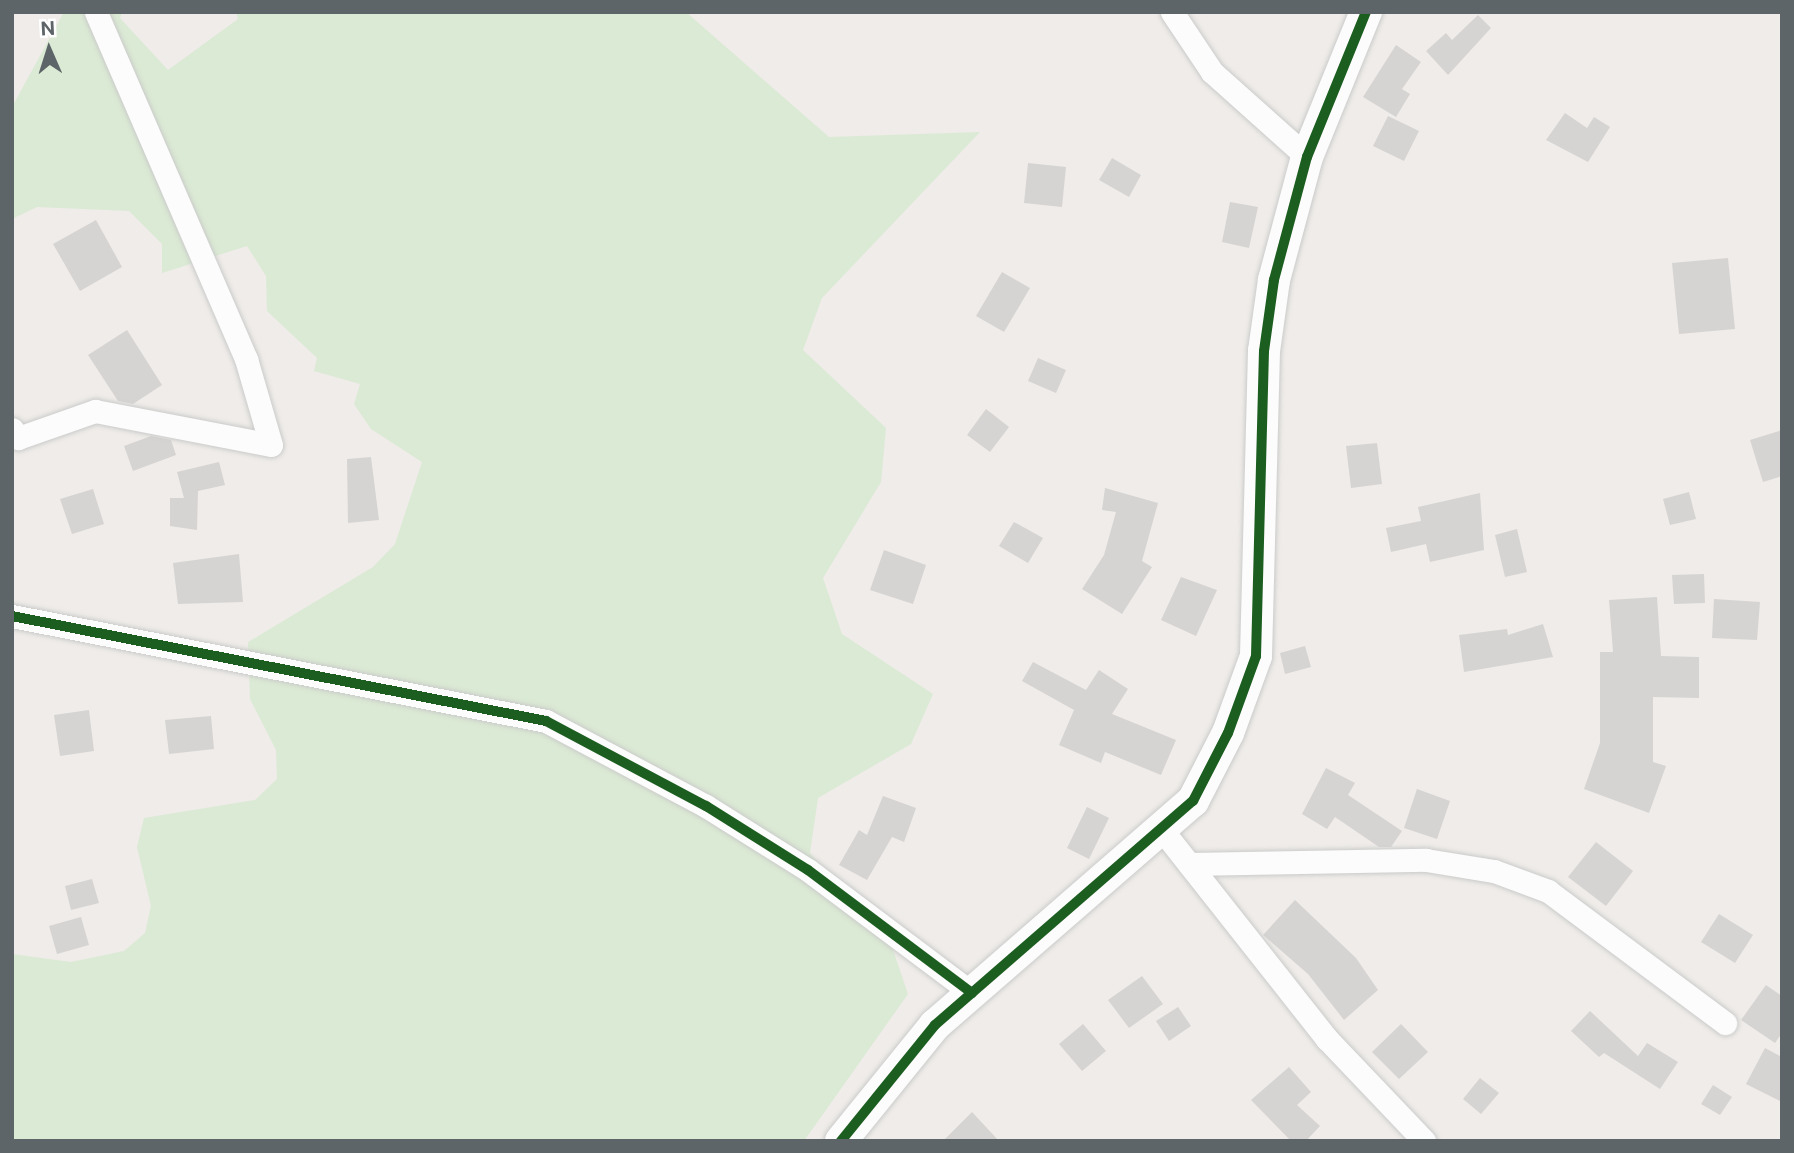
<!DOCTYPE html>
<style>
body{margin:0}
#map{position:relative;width:1794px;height:1153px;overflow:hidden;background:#efece9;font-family:"Public Sans",sans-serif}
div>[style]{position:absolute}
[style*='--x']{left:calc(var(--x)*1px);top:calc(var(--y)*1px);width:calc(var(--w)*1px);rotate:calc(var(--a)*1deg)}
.green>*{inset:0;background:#dbead4}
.building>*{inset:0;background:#d6d4d3}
.roads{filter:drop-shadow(0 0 2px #cacbca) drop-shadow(0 0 2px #cacbca)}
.street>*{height:23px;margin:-11.5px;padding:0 11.5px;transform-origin:11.5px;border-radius:11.5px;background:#fdfcfc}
.secondary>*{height:32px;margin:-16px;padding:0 16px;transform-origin:16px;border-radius:16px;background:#fdfcfc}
.cycleway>*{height:10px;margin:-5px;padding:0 5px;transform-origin:5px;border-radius:5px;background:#1b5e20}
span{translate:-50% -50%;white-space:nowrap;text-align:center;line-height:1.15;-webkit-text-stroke:7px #fff;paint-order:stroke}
.frame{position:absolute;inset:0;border:14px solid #5e6568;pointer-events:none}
.north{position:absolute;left:14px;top:14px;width:70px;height:70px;-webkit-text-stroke:5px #fff;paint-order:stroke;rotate:357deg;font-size:19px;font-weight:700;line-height:28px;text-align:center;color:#5e6568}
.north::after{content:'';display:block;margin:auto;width:24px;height:32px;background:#5e6568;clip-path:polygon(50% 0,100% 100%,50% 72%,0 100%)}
</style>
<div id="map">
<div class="green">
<i style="clip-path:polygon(64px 12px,122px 12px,120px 18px,168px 70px,238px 19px,236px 12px,686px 12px,829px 137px,980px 132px,822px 298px,803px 350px,886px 428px,881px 482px,823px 578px,842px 634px,933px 694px,911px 744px,818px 798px,810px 853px,891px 944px,908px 994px,804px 1141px,12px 1141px,12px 954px,71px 962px,124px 951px,145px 933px,151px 906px,137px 847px,144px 818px,255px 800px,277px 779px,276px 750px,250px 699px,248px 642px,373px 567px,395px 544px,422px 462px,371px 429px,354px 404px,360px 384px,314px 371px,317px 358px,267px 311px,266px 276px,247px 246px,162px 273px,162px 244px,129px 211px,37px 207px,12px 219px,12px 107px)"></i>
</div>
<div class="building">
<i style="clip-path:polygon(1478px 15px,1491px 28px,1448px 75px,1426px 51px,1446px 33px,1452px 40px)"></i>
<i style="clip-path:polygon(1396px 45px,1421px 62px,1402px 89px,1410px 94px,1396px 117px,1363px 97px)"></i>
<i style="clip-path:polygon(1565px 113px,1587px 128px,1594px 117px,1610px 127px,1588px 162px,1546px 140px)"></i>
<i style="clip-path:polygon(1388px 116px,1419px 131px,1404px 161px,1373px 146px)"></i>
<i style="clip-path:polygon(1112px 158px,1141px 175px,1129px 197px,1099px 180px)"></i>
<i style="clip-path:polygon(1028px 163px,1066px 167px,1062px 207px,1024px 203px)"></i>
<i style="clip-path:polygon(1230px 202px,1258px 207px,1249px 248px,1222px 242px)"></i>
<i style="clip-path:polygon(96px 220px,122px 267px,80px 291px,53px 244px)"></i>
<i style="clip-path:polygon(1728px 258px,1735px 329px,1679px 334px,1672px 263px)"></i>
<i style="clip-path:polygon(1002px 272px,1030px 288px,1004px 332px,976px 316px)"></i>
<i style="clip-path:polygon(127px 330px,162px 385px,133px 404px,118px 401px,88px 355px)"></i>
<i style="clip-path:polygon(1038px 358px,1066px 370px,1056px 393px,1028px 381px)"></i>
<i style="clip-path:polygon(986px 409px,1009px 427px,990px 452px,967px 435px)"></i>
<i style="clip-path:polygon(1782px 430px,1782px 476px,1763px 482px,1750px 440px)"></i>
<i style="clip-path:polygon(151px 436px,171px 440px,176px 455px,133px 471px,124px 446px)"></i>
<i style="clip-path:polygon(1377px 443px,1382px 484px,1351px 488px,1346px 446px)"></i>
<i style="clip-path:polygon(371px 457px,379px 520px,348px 523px,347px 459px)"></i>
<i style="clip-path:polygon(219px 462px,225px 485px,198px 491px,197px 530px,170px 526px,170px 498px,184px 498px,177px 472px)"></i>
<i style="clip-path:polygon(1105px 488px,1158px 503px,1142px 561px,1152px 567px,1122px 614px,1082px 589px,1104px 555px,1116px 512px,1102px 510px)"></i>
<i style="clip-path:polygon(93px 489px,104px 524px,72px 534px,60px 499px)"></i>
<i style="clip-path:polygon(1689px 492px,1696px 519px,1670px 525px,1663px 499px)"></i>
<i style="clip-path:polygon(1480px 493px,1484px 550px,1430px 562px,1426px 544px,1391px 552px,1386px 528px,1421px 521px,1418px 507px)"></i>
<i style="clip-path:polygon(1014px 522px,1043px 538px,1028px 563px,999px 546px)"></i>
<i style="clip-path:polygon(1517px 529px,1527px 572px,1505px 577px,1495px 535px)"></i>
<i style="clip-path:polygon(884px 550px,926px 565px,913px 604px,870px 590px)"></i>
<i style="clip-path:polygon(239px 554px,243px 602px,178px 604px,173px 563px)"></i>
<i style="clip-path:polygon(1704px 574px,1705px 603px,1674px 604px,1672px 575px)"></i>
<i style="clip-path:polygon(1181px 577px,1217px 590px,1196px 636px,1161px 620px)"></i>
<i style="clip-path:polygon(1657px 597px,1661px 656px,1699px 657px,1699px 698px,1653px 697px,1653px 762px,1666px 766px,1649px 813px,1584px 789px,1600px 743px,1600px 652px,1613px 652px,1609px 600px)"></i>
<i style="clip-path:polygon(1714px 599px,1760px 602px,1757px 640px,1712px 638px)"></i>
<i style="clip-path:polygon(1543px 624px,1553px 657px,1464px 672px,1459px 635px,1507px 629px,1508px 635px)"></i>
<i style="clip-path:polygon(1305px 646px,1311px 667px,1285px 674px,1280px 653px)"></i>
<i style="clip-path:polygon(1033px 662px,1086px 690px,1099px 670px,1128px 689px,1112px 714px,1176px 740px,1161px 775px,1105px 752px,1101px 763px,1059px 745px,1074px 710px,1022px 681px)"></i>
<i style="clip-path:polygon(89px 710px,94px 751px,60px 756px,54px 715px)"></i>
<i style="clip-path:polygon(211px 716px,214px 749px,169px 754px,165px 720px)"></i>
<i style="clip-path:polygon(1326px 768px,1355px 783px,1348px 795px,1402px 831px,1391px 847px,1379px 847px,1335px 817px,1327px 829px,1302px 814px)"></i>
<i style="clip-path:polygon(1417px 789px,1450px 801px,1437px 839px,1404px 828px)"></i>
<i style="clip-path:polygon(883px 796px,916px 808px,904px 842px,892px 837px,867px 880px,839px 865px,859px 830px,867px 835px)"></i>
<i style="clip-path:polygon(1087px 807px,1109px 818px,1089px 859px,1067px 848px)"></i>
<i style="clip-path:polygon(1596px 842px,1633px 871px,1606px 906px,1568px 877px)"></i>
<i style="clip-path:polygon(92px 879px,99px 903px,71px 910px,65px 886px)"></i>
<i style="clip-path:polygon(1295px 900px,1356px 958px,1378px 990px,1344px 1020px,1308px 974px,1263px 935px)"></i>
<i style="clip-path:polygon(1719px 914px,1753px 935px,1735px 963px,1701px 942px)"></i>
<i style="clip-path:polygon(81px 917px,89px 945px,57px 954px,49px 926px)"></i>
<i style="clip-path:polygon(1142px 976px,1163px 1004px,1129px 1028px,1108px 1000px)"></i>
<i style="clip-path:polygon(1766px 985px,1782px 996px,1782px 1033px,1775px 1043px,1741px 1020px)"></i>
<i style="clip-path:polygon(1178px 1007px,1191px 1026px,1169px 1041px,1156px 1021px)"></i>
<i style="clip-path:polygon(1590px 1011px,1638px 1056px,1647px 1043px,1678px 1062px,1660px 1089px,1604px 1053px,1599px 1057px,1571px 1031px)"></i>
<i style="clip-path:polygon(1083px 1024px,1106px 1051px,1082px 1071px,1059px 1044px)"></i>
<i style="clip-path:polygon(1401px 1024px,1428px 1052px,1399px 1079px,1372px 1052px)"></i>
<i style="clip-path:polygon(1765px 1048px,1782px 1057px,1782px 1102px,1746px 1084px)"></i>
<i style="clip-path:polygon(1289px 1067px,1311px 1092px,1297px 1105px,1320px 1126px,1306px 1141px,1291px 1141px,1251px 1100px)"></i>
<i style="clip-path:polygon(1480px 1078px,1499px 1093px,1481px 1114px,1463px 1099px)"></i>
<i style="clip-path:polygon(1713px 1085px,1732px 1097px,1720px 1115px,1701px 1104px)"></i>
<i style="clip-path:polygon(972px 1112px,999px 1141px,943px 1141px)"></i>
</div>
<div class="roads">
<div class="street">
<i style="--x:1172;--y:12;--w:72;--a:56.3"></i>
<i style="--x:1212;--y:72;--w:127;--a:41.8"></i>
<i style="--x:12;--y:429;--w:11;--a:56"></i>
<i style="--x:18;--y:438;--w:82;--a:-19.3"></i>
<i style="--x:95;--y:411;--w:179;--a:10.9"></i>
<i style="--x:271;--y:445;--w:90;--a:-106.2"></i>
<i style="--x:246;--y:359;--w:378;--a:-113.4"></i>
<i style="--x:12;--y:616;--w:544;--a:11.12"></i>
<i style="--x:546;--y:721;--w:181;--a:28"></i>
<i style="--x:706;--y:806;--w:120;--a:32.1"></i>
<i style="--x:808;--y:870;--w:205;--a:36.9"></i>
<i style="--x:1162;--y:830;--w:266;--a:51.7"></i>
<i style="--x:1327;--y:1039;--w:141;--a:46.4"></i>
<i style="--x:1189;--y:864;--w:237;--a:-1"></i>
<i style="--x:1426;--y:860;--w:69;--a:9.2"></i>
<i style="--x:1494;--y:871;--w:58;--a:20.3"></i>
<i style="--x:1548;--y:891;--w:221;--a:36.7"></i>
</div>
<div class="secondary">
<i style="--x:841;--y:1141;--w:149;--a:-51"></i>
<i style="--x:935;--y:1025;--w:342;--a:-41"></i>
<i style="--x:1193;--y:801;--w:76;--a:-62.8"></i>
<i style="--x:1228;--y:733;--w:82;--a:-70"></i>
<i style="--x:1256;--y:656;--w:305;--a:-88.5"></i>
<i style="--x:1264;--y:351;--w:72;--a:-82"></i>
<i style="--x:1274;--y:280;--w:127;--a:-75"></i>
<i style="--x:1307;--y:157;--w:157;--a:-67.9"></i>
</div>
</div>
<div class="cycleway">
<i style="--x:12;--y:616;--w:544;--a:11.12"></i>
<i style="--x:546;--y:721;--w:181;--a:28"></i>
<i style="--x:706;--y:806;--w:120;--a:32.1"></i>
<i style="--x:808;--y:870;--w:205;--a:36.9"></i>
<i style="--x:841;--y:1141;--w:149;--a:-51"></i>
<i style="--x:935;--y:1025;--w:342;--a:-41"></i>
<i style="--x:1193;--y:801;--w:76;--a:-62.8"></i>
<i style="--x:1228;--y:733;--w:82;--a:-70"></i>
<i style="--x:1256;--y:656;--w:305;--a:-88.5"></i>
<i style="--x:1264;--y:351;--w:72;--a:-82"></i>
<i style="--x:1274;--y:280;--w:127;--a:-75"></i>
<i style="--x:1307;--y:157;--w:157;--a:-67.9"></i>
</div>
<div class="frame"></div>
<div class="north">N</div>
</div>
